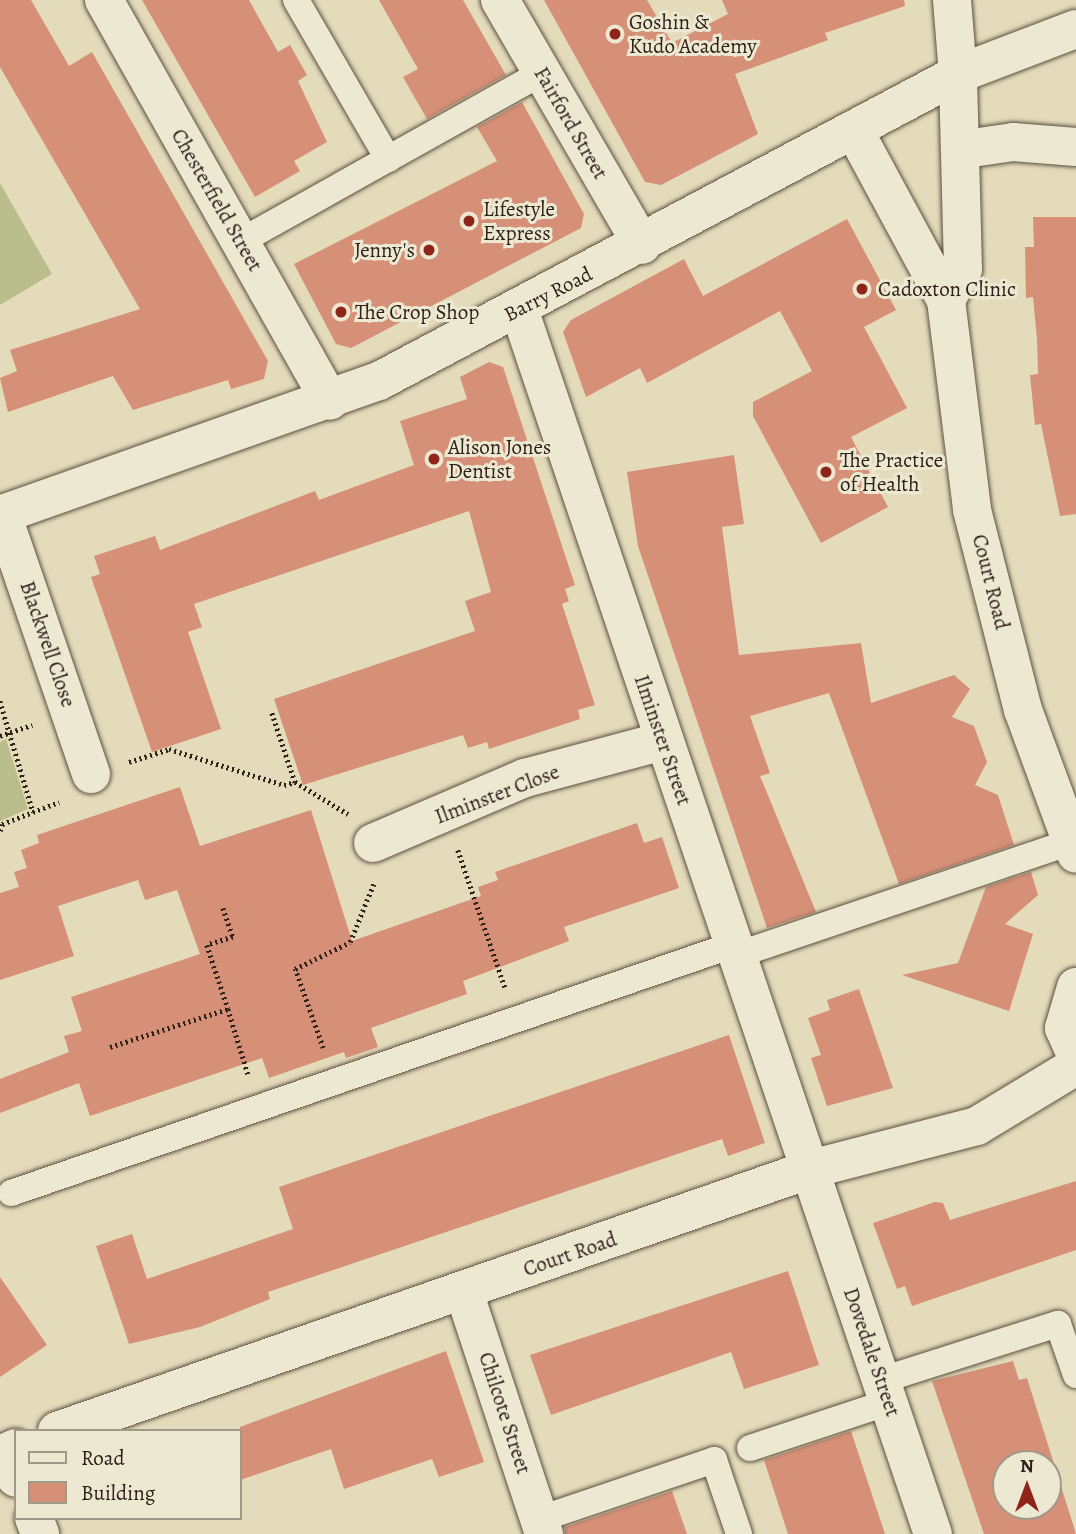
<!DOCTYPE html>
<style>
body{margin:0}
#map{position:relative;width:1076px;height:1534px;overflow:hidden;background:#e4dbba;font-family:Alegreya,serif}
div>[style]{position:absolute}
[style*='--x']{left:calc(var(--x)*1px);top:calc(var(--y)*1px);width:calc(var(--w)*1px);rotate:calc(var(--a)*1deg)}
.green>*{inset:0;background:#b9be8c}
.building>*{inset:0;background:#d69077}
.path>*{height:4.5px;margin-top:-2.25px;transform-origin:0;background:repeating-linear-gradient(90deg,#2f2219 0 2px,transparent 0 5.5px)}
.roads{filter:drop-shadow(0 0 2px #5c5041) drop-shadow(0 0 2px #5c5041)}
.service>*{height:26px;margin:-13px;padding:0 13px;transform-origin:13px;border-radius:13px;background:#ede8d2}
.minor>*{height:38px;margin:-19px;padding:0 19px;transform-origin:19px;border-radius:19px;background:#ede8d2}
.tertiary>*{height:38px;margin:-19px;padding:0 19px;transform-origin:19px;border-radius:19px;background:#ede8d2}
.dots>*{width:19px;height:19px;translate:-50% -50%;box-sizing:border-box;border:4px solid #ede8d2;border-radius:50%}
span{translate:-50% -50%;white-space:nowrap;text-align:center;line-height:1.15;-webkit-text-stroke:6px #ede8d2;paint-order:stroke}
.poi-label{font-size:21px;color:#2f2219}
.left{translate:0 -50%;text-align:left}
.right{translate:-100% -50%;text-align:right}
.street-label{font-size:21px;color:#2f2219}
.legend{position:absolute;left:14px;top:1429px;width:228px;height:91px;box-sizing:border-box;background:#ede8d2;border:2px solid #a19988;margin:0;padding:9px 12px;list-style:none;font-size:21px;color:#2f2219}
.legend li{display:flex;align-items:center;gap:14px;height:35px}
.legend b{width:35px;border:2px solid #a19988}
.north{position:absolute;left:992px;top:1450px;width:70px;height:70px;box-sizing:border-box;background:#ede8d2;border:2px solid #a19988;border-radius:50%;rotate:0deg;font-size:19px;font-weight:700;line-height:28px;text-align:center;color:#2f2219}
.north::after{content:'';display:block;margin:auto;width:24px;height:32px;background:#8f2418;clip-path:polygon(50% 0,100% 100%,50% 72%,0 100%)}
</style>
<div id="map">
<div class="green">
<i style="clip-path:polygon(0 183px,52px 274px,0 305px)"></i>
<i style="clip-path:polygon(6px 739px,28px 809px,0 821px,0 742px)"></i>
</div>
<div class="building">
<i style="clip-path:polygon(0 0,31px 0,69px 66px,92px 52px,268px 361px,264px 379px,231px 389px,228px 380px,133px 410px,113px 376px,8px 412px,0 378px,17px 371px,10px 350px,140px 309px,0 67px)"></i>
<i style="clip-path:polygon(142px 0,249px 0,278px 52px,290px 45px,307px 75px,298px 81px,327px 142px,294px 161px,300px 171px,255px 197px)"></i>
<i style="clip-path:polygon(379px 0,463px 0,506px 75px,427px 119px,403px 77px,418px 69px)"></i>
<i style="clip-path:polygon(544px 0,647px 0,672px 43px,728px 14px,722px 0,904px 0,905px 6px,825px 33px,828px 40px,735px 74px,758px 134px,661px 185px,645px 182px)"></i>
<i style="clip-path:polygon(522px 102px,584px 214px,581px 228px,351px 348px,336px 344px,294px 264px,497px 161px,477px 127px)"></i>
<i style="clip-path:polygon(1033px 217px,1076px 217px,1076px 514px,1060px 516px,1041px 424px,1035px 425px,1030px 375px,1038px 374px,1037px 339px,1033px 297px,1026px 298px,1025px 247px,1034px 247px)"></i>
<i style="clip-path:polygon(847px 219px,896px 310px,864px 327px,907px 408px,851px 437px,888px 507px,821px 543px,753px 416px,753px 402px,812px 371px,780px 311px,647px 383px,640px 368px,586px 397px,563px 332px,571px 320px,684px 259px,703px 296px)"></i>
<i style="clip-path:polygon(489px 362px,503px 367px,575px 585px,565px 589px,569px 601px,562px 604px,595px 705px,578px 710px,580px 719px,489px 749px,487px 742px,468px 748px,463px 735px,303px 785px,274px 699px,475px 631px,465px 601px,491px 592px,469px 511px,194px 604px,202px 627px,188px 632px,221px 729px,152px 752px,91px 577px,100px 574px,94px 556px,155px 536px,160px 550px,315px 491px,319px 500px,414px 465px,400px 421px,467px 399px,460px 377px)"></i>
<i style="clip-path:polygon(734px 455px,744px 524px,722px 527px,739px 655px,861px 643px,871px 703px,954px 675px,970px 689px,952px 717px,974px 726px,987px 762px,975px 785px,998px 795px,1014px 845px,899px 884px,829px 693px,750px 716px,770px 773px,760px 776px,816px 912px,767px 928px,638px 546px,627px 472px)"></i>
<i style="clip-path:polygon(180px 787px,200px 846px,311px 810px,352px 941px,481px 896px,478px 887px,498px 880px,495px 872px,637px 823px,644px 843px,662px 837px,679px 888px,564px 927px,569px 941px,463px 981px,467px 994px,371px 1028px,378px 1047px,346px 1058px,344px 1052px,269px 1078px,262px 1058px,90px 1116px,79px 1083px,0 1113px,0 1079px,69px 1052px,64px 1036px,82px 1031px,71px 997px,200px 954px,177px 890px,145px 900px,138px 880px,58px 906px,74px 956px,0 980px,0 893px,19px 887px,14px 872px,27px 868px,21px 850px,39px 843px,37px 835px)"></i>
<i style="clip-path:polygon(1031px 872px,1038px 895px,1005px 924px,1033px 934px,1009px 1011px,902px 975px,958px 963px,986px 887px)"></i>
<i style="clip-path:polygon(859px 989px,893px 1088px,827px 1106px,811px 1058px,821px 1055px,808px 1018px,830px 1010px,827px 1000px)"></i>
<i style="clip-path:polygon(729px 1035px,765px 1143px,728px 1156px,722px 1139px,268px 1292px,270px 1299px,200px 1327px,129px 1344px,96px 1246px,132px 1234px,147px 1279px,293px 1229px,279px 1187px)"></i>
<i style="clip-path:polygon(1076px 1181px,1076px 1250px,912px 1306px,905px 1286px,897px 1289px,873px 1223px,935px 1202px,943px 1203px,950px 1220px)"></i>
<i style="clip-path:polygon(788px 1271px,819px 1365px,744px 1389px,731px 1352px,551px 1415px,530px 1355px)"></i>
<i style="clip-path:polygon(0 1277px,47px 1345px,0 1377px)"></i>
<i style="clip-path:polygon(446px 1351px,484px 1462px,439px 1477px,432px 1459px,344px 1489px,331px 1449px,240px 1480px,240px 1427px)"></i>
<i style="clip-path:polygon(evenodd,1013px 1361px,1019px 1380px,1027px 1378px,1076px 1534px,984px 1534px,932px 1381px,1013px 1361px,1006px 1464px,1048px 1464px,1048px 1506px,1006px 1506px,1006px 1464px)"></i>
<i style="clip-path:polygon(851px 1431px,885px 1534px,788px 1534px,764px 1460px)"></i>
<i style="clip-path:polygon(672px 1491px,687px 1534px,565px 1534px,565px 1527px)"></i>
</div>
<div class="path">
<i style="--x:0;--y:701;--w:116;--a:73.4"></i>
<i style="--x:272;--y:713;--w:73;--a:71.6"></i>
<i style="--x:0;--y:736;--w:34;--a:-19"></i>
<i style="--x:129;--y:762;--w:42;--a:-18"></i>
<i style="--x:169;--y:749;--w:121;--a:17.4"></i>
<i style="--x:284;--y:785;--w:11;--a:-15"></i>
<i style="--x:295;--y:782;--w:62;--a:31.1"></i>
<i style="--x:0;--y:831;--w:7;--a:-74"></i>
<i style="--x:2;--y:824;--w:61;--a:-21.1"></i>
<i style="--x:458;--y:850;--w:145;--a:71.1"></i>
<i style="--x:223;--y:908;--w:31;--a:71"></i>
<i style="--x:233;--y:937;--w:27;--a:163"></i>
<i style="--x:207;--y:945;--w:67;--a:71.8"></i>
<i style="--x:110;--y:1047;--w:124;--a:-17.9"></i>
<i style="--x:228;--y:1009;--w:68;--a:72.9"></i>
<i style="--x:323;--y:1048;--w:84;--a:-109.5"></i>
<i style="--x:295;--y:969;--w:61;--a:-26.1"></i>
<i style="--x:350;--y:942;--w:64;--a:-67.9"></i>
</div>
<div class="roads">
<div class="service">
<i style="--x:296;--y:0;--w:184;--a:59.9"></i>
<i style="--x:241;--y:241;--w:345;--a:-29.2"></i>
<i style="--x:737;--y:955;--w:353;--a:-18.7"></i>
<i style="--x:11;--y:1193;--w:763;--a:-18.96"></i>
<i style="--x:882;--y:1380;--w:185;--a:-17.7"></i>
<i style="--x:1058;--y:1324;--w:54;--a:70.6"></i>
<i style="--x:750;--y:1448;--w:146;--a:-18.3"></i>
<i style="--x:540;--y:1519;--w:184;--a:-18.7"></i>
<i style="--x:714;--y:1460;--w:78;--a:71.3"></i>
</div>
<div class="minor">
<i style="--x:104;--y:0;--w:460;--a:60.6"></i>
<i style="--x:500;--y:0;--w:283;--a:59.9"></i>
<i style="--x:952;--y:0;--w:74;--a:85.4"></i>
<i style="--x:965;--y:149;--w:49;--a:-8.3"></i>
<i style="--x:1013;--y:142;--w:63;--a:4.5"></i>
<i style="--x:519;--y:309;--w:1293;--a:71.33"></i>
<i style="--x:2;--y:514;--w:275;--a:71.1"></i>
<i style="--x:373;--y:843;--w:165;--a:-23.2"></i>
<i style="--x:525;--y:778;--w:143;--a:-15"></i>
<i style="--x:464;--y:1292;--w:255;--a:71.7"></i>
<i style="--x:0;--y:1460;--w:24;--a:48"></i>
<i style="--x:34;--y:1518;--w:17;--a:69"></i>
</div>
<div class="tertiary">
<i style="--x:855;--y:132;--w:191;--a:61.6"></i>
<i style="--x:946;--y:300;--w:212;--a:82.9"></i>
<i style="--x:972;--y:510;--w:206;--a:75.7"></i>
<i style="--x:1023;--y:710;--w:153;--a:69.8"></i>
<i style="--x:946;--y:300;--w:35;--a:-61"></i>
<i style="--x:963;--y:269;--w:195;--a:-91.5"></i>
<i style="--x:0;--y:515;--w:402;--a:-19.5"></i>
<i style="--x:379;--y:381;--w:655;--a:-27.93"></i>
<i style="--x:958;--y:74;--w:126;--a:-20.9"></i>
<i style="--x:1076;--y:987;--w:43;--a:106.3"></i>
<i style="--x:1064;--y:1028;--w:30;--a:66"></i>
<i style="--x:57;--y:1431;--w:798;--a:-19.16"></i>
<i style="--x:811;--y:1169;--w:171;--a:-14.5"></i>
<i style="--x:977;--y:1126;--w:116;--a:-31.2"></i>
<i style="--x:0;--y:1455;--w:17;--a:-24"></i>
</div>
</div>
<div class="dots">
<i style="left:615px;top:34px;background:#8f2418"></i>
<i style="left:469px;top:221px;background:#8f2418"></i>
<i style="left:429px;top:250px;background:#8f2418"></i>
<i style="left:862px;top:289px;background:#8f2418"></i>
<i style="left:341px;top:312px;background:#8f2418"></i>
<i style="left:434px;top:459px;background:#8f2418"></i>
<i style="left:826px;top:472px;background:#8f2418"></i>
</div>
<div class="poi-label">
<span class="left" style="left:629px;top:34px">Goshin &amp;<br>Kudo Academy</span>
<span class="left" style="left:483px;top:221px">Lifestyle<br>Express</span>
<span class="right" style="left:415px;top:250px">Jenny's</span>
<span class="left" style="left:878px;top:289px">Cadoxton Clinic</span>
<span class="left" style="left:355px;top:312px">The Crop Shop</span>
<span class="left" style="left:448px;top:459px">Alison Jones<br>Dentist</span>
<span class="left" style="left:840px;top:472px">The Practice<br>of Health</span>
</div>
<div class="street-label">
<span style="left:571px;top:123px;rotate:60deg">Fairford Street</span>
<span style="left:217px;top:200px;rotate:60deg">Chesterfield Street</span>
<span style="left:548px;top:294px;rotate:-27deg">Barry Road</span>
<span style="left:991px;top:582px;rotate:76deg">Court Road</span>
<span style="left:48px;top:644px;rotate:71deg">Blackwell Close</span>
<span style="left:663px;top:740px;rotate:71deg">Ilminster Street</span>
<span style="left:497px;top:794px;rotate:-21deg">Ilminster Close</span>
<span style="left:570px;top:1254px;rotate:-19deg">Court Road</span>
<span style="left:872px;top:1352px;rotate:71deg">Dovedale Street</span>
<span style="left:505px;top:1413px;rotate:72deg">Chilcote Street</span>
</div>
<ul class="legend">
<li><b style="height:9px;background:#ede8d2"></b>Road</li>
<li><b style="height:19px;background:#d69077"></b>Building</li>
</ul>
<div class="north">N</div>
</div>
